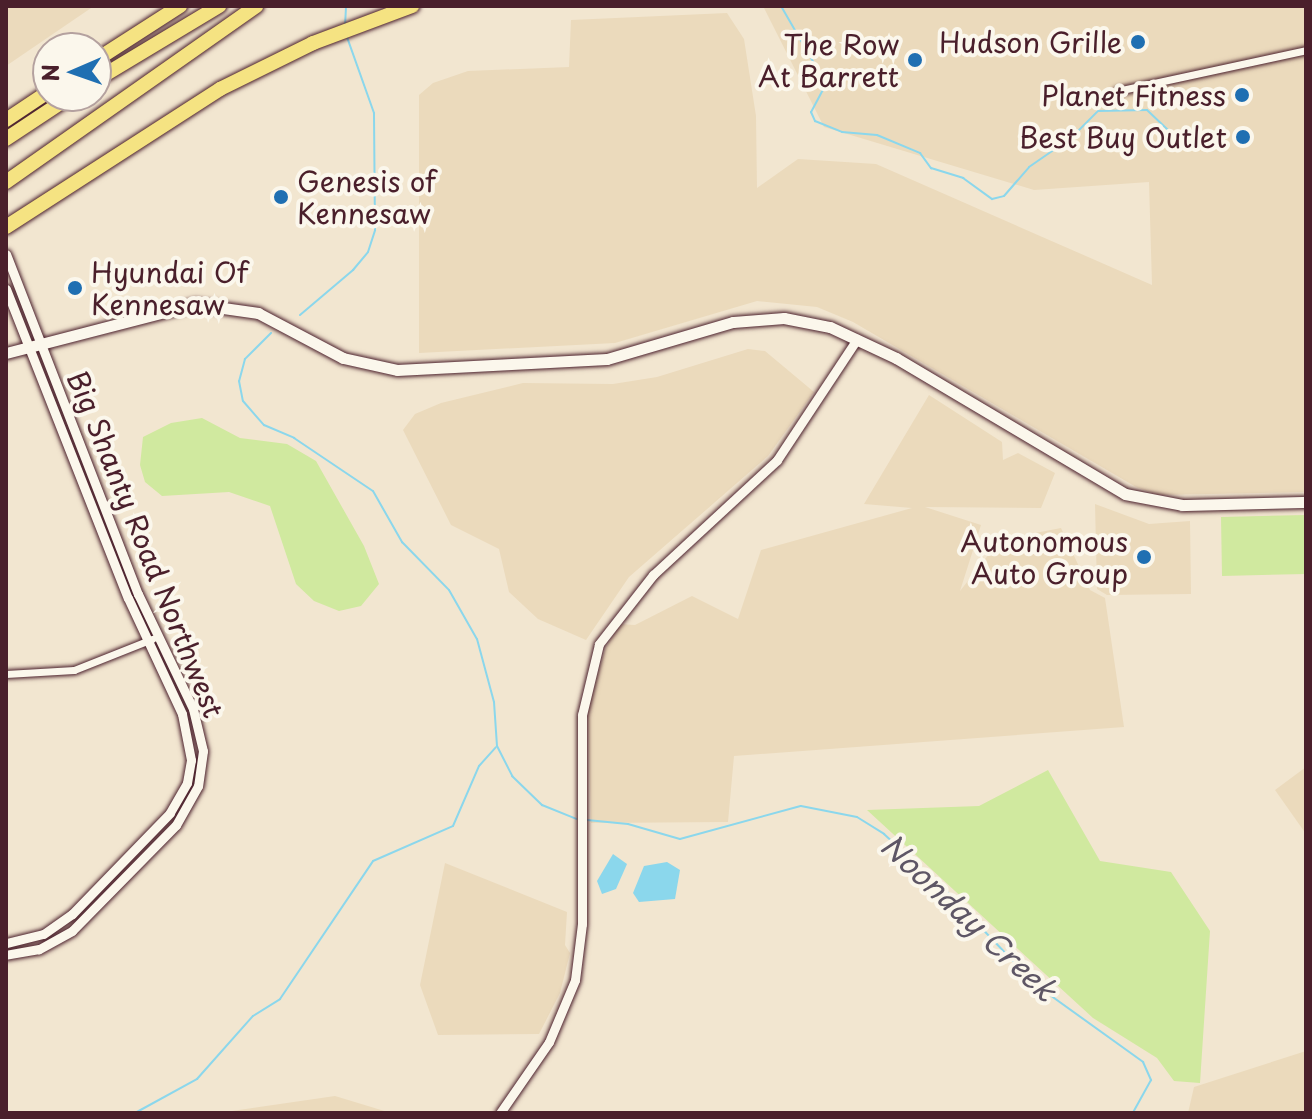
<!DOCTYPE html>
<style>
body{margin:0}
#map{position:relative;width:1312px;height:1119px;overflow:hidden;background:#f2e6d0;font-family:"Playpen Sans",sans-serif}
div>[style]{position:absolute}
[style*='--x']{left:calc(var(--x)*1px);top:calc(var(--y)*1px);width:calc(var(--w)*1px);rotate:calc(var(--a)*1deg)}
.built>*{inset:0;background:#ebdabc}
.green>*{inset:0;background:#d0e99f}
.water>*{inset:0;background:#8bd7ec}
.stream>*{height:2px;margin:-1px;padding:0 1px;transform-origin:1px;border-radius:1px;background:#8bd7ec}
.roads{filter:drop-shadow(0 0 2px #4a1f2b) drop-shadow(0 0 2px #4a1f2b)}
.minor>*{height:7px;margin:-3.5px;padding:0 3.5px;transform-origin:3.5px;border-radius:3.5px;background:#fbf7ec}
.tertiary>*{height:9px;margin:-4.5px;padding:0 4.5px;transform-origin:4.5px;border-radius:4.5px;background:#fbf7ec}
.secondary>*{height:11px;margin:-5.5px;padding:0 5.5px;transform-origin:5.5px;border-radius:5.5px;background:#fbf7ec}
.motorway>*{height:14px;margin:-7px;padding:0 7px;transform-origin:7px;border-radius:7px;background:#f5e382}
.dots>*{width:22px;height:22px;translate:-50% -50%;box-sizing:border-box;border:4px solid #fbf7ec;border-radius:50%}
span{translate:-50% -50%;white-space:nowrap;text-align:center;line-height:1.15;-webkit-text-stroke:8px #fbf7ec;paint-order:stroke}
.poi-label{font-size:28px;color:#4a1f2b}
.right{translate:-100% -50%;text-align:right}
.left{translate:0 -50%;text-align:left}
.street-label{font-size:28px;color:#4a1f2b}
.water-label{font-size:30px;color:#5e5665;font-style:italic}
.frame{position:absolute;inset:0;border:8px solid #4a1f2b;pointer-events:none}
.north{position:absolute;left:32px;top:32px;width:80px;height:80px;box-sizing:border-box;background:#fbf7ec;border:2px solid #b4a19f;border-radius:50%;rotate:268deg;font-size:22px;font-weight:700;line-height:32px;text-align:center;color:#4a1f2b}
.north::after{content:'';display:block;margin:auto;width:28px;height:36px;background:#1f6fb2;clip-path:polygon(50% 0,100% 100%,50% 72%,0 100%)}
</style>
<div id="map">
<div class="built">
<i style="clip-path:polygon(6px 6px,94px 6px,6px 66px)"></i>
<i style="clip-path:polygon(763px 6px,1306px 6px,1306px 492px,1158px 495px,1136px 487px,853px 322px,817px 307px,757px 301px,615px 343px,419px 353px,419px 95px,433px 83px,468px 71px,569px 67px,571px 20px,727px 13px,744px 39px,756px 116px,757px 188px,798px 159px,876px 164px,1152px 285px,1149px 182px,1034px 190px,824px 127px)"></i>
<i style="clip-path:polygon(748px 349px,765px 351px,814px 392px,768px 456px,629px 577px,586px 640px,538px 619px,509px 592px,499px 549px,451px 525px,403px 430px,415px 414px,441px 403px,523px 383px,613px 384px,657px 377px)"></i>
<i style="clip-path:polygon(929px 395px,1002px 442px,1003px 460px,1018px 453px,1055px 473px,1041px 508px,925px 507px,981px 525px,960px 591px,1000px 540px,1061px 528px,1090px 590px,1105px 598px,1124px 727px,734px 756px,728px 822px,591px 823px,588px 709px,605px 650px,619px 624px,635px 625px,692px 596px,738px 619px,761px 550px,912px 508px,864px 504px)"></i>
<i style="clip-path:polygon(1095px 504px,1149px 524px,1190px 521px,1191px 594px,1107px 595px,1097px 589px)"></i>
<i style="clip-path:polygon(1306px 767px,1306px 834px,1275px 790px)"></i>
<i style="clip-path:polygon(445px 863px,567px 912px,565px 945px,570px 953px,560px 993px,539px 1034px,438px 1035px,420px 985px)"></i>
<i style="clip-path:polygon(1306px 1051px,1306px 1113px,1188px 1113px,1194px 1087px)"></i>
<i style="clip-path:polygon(335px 1096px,391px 1113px,218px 1113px)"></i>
</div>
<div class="green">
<i style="clip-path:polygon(202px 418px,240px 438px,287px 444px,316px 461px,364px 546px,379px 584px,361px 606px,339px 611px,314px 601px,296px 584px,270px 506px,229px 492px,162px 496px,145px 482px,140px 465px,143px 437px,171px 423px)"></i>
<i style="clip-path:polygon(1306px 515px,1306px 574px,1222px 576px,1221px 517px)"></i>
<i style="clip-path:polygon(1048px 770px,1100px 861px,1171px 872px,1210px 931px,1200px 1083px,1174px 1081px,1157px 1058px,1093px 1018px,867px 810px,979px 806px)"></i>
</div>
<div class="water">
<i style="clip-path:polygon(613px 854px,627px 864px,616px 889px,602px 894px,597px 881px)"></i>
<i style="clip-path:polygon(667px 862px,680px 870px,675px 899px,639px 902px,633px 893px,644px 866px)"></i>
</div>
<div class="stream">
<i style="--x:781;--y:6;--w:90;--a:60"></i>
<i style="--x:826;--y:84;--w:32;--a:118"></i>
<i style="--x:811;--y:112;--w:10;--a:66"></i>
<i style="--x:815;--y:121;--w:29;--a:22"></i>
<i style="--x:842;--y:132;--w:35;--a:5"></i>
<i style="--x:877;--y:135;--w:47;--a:22.7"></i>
<i style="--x:920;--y:153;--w:19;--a:54"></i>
<i style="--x:931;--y:168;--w:34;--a:17"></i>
<i style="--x:963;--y:178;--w:36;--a:36"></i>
<i style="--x:992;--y:199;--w:12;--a:-14"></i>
<i style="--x:1004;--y:196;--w:38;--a:-49"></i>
<i style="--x:1029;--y:167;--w:51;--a:-34.6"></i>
<i style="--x:1071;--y:138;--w:38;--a:-45"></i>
<i style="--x:1098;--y:111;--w:49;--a:-1.2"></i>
<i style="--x:1147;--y:110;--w:58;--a:43.6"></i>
<i style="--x:345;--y:26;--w:20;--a:-87"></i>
<i style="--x:300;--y:315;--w:70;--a:-40.3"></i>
<i style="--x:353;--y:270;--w:23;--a:-50"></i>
<i style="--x:368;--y:252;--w:23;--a:-72"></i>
<i style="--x:375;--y:230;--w:117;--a:-90.5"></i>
<i style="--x:374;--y:113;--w:81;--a:-109.6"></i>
<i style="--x:271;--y:333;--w:37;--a:135"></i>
<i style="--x:245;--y:359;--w:23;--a:105"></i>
<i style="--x:239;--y:381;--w:20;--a:79"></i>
<i style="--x:243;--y:401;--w:32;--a:49"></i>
<i style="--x:264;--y:425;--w:33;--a:23"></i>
<i style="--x:294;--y:438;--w:95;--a:33.9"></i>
<i style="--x:373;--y:491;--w:59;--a:60.4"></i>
<i style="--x:402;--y:542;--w:67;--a:45.6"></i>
<i style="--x:449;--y:590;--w:56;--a:60.3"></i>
<i style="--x:477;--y:639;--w:65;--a:74.9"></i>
<i style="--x:494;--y:702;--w:44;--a:86.1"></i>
<i style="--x:497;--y:746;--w:34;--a:63"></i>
<i style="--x:512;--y:776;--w:42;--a:44"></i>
<i style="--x:542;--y:805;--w:37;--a:22"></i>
<i style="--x:587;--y:820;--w:41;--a:5.6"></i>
<i style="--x:628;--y:824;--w:54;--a:16.1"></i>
<i style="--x:680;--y:839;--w:125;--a:-15.3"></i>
<i style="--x:801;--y:806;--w:57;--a:11.1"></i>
<i style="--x:857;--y:817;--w:32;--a:32"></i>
<i style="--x:884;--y:834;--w:87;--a:42.7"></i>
<i style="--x:948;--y:893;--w:127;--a:46.3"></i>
<i style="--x:1036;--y:985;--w:132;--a:35.7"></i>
<i style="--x:1143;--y:1062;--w:20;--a:66"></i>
<i style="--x:1151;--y:1080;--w:38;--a:119"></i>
<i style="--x:135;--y:1113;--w:71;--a:-28.7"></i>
<i style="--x:197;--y:1079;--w:84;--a:-48.4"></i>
<i style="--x:253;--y:1016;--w:32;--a:-32"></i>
<i style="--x:280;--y:999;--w:166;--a:-56"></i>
<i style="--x:373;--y:861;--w:87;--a:-23.6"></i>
<i style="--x:453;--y:826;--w:65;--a:-66.6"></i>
<i style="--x:479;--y:766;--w:25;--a:-48"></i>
</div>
<div class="roads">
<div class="minor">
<i style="--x:1117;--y:91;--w:193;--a:-12.2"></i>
<i style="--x:6;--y:674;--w:68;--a:-3.4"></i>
<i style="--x:74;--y:670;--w:84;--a:-21.7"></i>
</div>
<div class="tertiary">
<i style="--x:6;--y:254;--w:365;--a:68.8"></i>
<i style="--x:138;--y:594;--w:127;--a:64.4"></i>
<i style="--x:193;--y:709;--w:43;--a:76.6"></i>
<i style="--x:203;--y:751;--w:35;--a:98"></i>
<i style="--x:198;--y:786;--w:45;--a:119.4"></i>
<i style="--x:176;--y:825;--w:148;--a:134.5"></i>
<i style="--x:72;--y:931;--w:38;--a:151"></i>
<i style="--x:39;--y:949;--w:34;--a:170"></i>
<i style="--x:6;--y:289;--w:332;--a:68.5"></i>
<i style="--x:128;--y:598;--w:128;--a:65"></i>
<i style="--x:182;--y:714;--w:47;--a:78.9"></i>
<i style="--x:191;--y:760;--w:23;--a:100"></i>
<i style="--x:187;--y:783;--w:34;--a:120"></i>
<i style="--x:170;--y:813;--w:141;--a:134.1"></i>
<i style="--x:72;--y:914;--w:35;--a:145"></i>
<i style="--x:43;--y:934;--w:38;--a:166"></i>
<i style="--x:500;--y:1113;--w:86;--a:-55.4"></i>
<i style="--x:549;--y:1042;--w:67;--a:-67.2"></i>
<i style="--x:575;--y:980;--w:56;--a:-82.9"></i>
<i style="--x:582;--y:924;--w:209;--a:-90"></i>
<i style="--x:582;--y:715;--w:73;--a:-76.5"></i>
<i style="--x:599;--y:644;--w:88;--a:-52"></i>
<i style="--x:653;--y:575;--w:169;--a:-42.8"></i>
<i style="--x:777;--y:460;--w:145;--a:-56.5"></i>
</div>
<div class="secondary">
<i style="--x:6;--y:353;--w:195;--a:-14.5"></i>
<i style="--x:195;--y:304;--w:64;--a:8.1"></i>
<i style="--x:258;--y:313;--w:96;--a:27.9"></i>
<i style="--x:343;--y:358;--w:55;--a:12.5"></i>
<i style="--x:397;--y:370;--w:210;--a:-3"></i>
<i style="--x:607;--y:359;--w:131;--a:-16.4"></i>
<i style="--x:733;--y:322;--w:51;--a:-4.5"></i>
<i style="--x:784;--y:318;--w:47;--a:11.1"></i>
<i style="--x:830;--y:327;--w:73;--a:25.2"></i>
<i style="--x:896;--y:358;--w:266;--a:30.7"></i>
<i style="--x:1125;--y:494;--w:58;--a:10.9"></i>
<i style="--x:1182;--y:505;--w:124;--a:-1.4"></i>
</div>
<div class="motorway">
<i style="--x:96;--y:60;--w:100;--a:-32.7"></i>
<i style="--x:96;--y:80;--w:144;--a:-31"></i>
<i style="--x:6;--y:120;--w:50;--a:-33.7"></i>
<i style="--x:6;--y:139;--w:78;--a:-33.5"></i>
<i style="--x:6;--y:182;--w:306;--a:-35.1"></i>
<i style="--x:6;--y:227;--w:255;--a:-32.8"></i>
<i style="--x:220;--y:89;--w:104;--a:-26.3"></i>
<i style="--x:313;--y:43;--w:106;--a:-20.5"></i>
</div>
</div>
<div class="dots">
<i style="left:1138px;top:42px;background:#1f6fb2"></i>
<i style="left:915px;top:60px;background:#1f6fb2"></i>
<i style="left:1242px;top:95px;background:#1f6fb2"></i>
<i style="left:1243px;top:137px;background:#1f6fb2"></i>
<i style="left:281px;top:197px;background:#1f6fb2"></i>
<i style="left:75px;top:288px;background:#1f6fb2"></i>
<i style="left:1144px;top:557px;background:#1f6fb2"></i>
</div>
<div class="poi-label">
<span class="right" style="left:1122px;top:42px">Hudson Grille</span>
<span class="right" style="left:899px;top:60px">The Row<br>At Barrett</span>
<span class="right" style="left:1226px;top:95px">Planet Fitness</span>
<span class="right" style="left:1227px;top:137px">Best Buy Outlet</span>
<span class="left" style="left:297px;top:197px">Genesis of<br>Kennesaw</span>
<span class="left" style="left:91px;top:288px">Hyundai Of<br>Kennesaw</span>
<span class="right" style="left:1128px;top:557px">Autonomous<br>Auto Group</span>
</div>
<div class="street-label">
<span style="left:146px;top:544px;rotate:68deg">Big Shanty Road Northwest</span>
</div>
<div class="water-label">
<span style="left:969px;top:917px;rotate:43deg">Noonday Creek</span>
</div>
<div class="frame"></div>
<div class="north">N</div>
</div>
